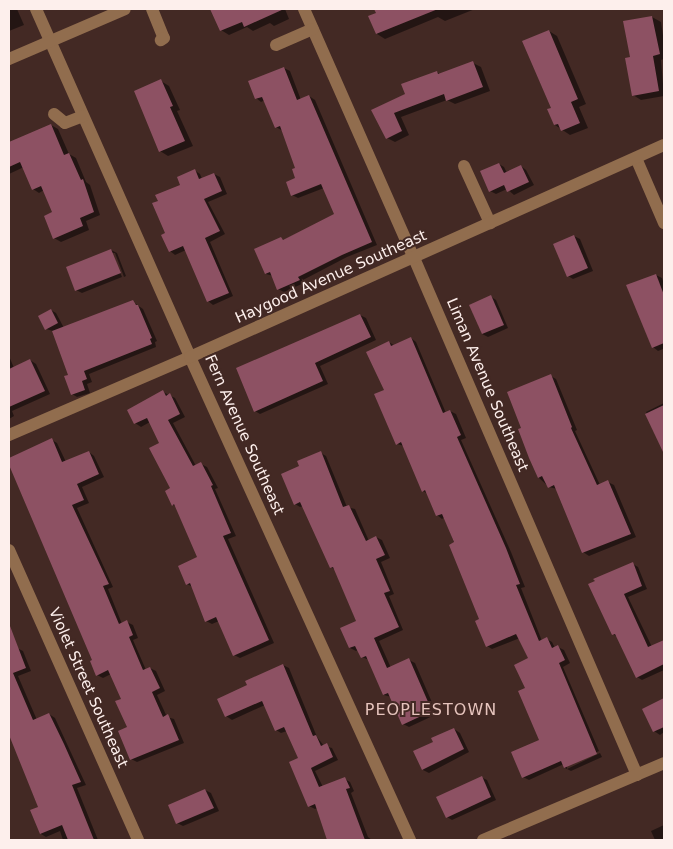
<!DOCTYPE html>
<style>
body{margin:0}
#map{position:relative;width:673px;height:849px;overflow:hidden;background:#432924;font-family:"DejaVu Sans",sans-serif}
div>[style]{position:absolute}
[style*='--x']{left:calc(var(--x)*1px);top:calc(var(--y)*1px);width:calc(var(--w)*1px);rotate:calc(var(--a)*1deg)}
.shadow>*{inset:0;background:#0007}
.building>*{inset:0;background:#8d5163}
.minor>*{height:12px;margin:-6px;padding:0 6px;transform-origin:6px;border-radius:6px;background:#916d4e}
span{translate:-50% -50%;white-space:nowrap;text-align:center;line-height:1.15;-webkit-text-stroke:4px #432924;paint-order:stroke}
.street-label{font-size:15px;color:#fdefec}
.neighbourhood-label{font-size:16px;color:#e6c4bd;letter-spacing:1px}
.frame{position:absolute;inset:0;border:10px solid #fdefec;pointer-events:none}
</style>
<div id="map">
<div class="shadow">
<i style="clip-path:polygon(9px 9px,17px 9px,24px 25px,9px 31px)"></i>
<i style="clip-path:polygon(212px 9px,285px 9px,289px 19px,274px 26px,270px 23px,253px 31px,247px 27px,229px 35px,221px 30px)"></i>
<i style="clip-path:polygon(475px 9px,445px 21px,438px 17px,385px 39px,377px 34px,376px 10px,378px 9px)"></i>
<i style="clip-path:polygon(652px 17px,661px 22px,664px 42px,664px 59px,661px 60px,664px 96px,641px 100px,633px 95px,631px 58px)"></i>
<i style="clip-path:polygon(549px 31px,557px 36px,586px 104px,579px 107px,588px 128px,570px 135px,555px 125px)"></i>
<i style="clip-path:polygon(473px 63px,481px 67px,490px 91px,455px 104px,447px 100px,401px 117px,409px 135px,395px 142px,387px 138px,372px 111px,406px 94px,437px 72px,441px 75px)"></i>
<i style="clip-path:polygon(284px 68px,290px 71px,301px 100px,309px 96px,315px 100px,377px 245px,347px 257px,303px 280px,304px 283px,284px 292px,278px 289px,273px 276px,266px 274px,281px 239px,284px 240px,336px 215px,324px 188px,298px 198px,292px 195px,297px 168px,283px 131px,276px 127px,265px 100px,261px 102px,256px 98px)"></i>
<i style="clip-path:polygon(161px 81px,169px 86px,180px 110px,177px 111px,193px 146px,168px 156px,160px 151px)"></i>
<i style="clip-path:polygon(51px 125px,58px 129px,69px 154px,76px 158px,86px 182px,90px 185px,100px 215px,86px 221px,89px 230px,61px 242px,54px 238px,54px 213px,44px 190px,39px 193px,33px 189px,24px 167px,9px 174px,9px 143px)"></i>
<i style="clip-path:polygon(499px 164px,504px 167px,507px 173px,521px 166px,526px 170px,534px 185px,514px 195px,507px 189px,496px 194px,490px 191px)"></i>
<i style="clip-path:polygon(194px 170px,200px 174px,202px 179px,214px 174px,220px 177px,227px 194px,208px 202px,225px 234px,210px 242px,233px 296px,213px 305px,208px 301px,186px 250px,175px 255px,170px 251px,167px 233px,182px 186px)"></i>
<i style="clip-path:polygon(574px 236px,580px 239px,593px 271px,573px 279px,568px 276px)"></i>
<i style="clip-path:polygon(111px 250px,117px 253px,126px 276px,124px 277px,115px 253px,112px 253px,122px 277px,82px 293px,76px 290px)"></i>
<i style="clip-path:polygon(656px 275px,662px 278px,664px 284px,664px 353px,663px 349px,658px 351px,653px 347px)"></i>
<i style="clip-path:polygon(490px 296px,496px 300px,508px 328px,488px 337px,482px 334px)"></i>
<i style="clip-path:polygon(133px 302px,143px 309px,157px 341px,155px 342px,156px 347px,89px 374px,92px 382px,87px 384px,90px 393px,77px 397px,72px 394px,70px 375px,53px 331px,46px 329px,51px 310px,56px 313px,64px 328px)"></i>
<i style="clip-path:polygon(360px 315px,366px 318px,376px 340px,320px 366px,328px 384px,260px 414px,255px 411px)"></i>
<i style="clip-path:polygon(411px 338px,416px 342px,446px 413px,450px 411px,456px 414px,466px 438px,461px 440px,511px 552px,525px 587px,521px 588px,542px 641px,547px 639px,552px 642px,555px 648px,558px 647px,564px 650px,570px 663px,563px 667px,599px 751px,567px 766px,567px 769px,600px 753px,602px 757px,571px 771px,565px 768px,564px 764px,529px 780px,523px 777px,541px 741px,527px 689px,530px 659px,520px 638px,492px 649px,487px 646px,481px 619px,445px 517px,442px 519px,437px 515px,428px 494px,423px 491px,404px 446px,397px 444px,385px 391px,389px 342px,395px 346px)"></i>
<i style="clip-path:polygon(9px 356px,14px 368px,30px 360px,36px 364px,50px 394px,12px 411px,14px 416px,9px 419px)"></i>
<i style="clip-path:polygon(551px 376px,556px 379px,577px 430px,575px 431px,600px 485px,608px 482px,614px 485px,636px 537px,589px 556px,583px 552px,557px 489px,549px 487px,539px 478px,523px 428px)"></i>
<i style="clip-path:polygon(163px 392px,175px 398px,185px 417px,173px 423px,196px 466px,201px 464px,207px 467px,218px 488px,215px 489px,236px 536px,228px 539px,274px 643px,240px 658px,234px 655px,219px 621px,212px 624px,206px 621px,193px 587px,187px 584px,199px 557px,177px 507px,173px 505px,172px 489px,161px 443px,150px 422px,141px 427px,135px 423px)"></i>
<i style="clip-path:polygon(664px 403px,664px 444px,658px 437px,646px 412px)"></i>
<i style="clip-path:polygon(52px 440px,57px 443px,66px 462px,89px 452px,94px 456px,104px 477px,82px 487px,89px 503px,77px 508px,113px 587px,108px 589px,122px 624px,127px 622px,133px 625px,138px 638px,133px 640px,146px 670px,150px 668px,156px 671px,165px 691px,157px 695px,167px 717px,174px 719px,184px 743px,137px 762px,131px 759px,129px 728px,122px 699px,111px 674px,103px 678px,97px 675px,94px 660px,9px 462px,9px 460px)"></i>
<i style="clip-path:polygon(321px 453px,326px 456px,347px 507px,355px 509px,369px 541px,376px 537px,382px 540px,390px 558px,381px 562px,394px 594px,389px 596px,403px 630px,379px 641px,391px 668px,409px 660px,415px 663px,437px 714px,409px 727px,403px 724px,391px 697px,384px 695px,369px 660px,362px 657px,358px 650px,356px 651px,350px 648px,357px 622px,335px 570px,331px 567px,303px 506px,300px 507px,295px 504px,301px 467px)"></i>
<i style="clip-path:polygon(633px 564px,638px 567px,647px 589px,628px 597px,652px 647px,664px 641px,664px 670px,642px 680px,637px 677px,617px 637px,613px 634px,590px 585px)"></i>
<i style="clip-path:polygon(17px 648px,23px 651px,31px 671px,18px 676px,37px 720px,49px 714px,55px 718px,86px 785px,77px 788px,98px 840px,63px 840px,60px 831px,46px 837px,41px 834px,39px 808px,9px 733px,9px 651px)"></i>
<i style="clip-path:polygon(283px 665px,289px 668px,317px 737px,324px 746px,332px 748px,338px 760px,315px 771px,323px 787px,345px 779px,350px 782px,354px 791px,351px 793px,368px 837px,372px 840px,329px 840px,318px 808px,315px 809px,309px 806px,300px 758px,287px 731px,281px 733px,276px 730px,265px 705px,232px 720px,226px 716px,248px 686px)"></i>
<i style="clip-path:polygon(664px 700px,664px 732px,660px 735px,654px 731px,644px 709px)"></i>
<i style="clip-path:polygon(454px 729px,460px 733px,469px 752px,429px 773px,423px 770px,415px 751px,435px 742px)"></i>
<i style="clip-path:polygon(481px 777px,487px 780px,496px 800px,452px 820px,447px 817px)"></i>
<i style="clip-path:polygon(205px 790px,211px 793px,219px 811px,183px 826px,177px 823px)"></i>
<i style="clip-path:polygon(664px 825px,664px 840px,655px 840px,651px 831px)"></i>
</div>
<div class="building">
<i style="clip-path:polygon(210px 9px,284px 9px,244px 27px,242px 22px,220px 31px)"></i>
<i style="clip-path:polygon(374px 9px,438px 9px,376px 34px,368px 16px,376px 13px)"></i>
<i style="clip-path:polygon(652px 16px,660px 54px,653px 56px,659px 91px,632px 96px,625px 58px,630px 57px,623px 21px)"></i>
<i style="clip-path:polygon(549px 30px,578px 99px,571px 102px,580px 123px,561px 131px,558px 124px,554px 125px,547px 109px,551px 108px,522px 41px)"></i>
<i style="clip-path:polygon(473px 61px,483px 87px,446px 101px,444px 94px,394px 113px,402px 131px,386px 139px,371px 110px,405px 94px,401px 84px,437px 71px,438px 74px)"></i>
<i style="clip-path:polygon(284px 67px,297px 100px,309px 95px,372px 242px,342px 255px,298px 277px,300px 280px,277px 290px,270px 272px,265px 274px,254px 249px,281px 237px,283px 240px,334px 214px,321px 184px,291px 196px,286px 182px,295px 178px,292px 169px,295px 168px,280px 126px,275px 128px,262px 97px,255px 99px,248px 81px)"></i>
<i style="clip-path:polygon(161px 79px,173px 106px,170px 107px,185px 141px,159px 152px,134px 91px)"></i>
<i style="clip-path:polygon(51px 124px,64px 155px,69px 153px,81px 180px,83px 179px,94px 212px,80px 218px,83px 226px,53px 239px,44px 216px,52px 212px,41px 186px,32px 190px,20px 162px,9px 167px,9px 142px)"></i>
<i style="clip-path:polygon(499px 163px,504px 173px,521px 165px,529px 182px,507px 192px,504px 185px,489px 192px,480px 171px)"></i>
<i style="clip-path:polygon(195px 169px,199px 179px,214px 173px,222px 191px,204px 199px,220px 231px,205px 238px,229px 293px,207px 302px,183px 246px,169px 252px,161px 235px,165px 233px,152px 203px,158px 201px,155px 195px,180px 185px,177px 177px)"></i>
<i style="clip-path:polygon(574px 235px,588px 268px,567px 277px,553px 244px)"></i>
<i style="clip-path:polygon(111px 249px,121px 273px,75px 291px,66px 267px)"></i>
<i style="clip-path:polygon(656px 274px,664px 295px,664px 343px,652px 348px,626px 285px)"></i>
<i style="clip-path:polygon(491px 295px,504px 325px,482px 334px,469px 305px)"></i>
<i style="clip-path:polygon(133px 300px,136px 305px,138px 305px,152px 338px,150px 339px,152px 344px,84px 371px,87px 379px,82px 381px,85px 390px,71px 395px,64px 376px,68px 375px,52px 331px)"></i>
<i style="clip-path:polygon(51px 309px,58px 323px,45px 330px,38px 316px)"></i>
<i style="clip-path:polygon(360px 314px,371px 337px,315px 363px,323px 381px,254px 412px,236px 368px)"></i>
<i style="clip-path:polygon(411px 337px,443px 413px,450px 410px,461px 435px,457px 437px,506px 548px,520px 584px,516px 585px,539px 641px,547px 637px,552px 648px,558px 645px,565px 660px,559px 663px,597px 754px,564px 768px,561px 761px,522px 778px,511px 752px,539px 740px,518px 691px,525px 688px,514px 665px,528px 658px,516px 634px,486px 647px,475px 621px,479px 619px,449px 545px,454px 542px,442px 514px,436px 516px,425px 490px,422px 492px,401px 442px,396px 445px,374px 394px,384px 390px,366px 352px,389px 341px,391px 346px)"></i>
<i style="clip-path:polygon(30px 359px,45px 391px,9px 407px,9px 369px)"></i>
<i style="clip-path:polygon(551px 374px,572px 427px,571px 428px,597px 485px,608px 480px,631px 534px,582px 553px,554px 485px,548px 488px,542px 476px,538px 478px,529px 458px,518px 429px,521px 428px,507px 392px)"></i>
<i style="clip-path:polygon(163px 390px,166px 396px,170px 393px,180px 414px,168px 420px,193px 466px,201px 462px,213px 485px,211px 486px,231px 533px,223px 536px,269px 640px,233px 656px,216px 617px,205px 622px,190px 583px,186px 585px,178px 566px,197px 557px,174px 504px,172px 506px,165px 491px,170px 488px,149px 448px,159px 443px,147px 418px,134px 424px,127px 410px)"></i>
<i style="clip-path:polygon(664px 405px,664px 454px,645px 414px)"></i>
<i style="clip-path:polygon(52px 438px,62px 462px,89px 451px,99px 474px,77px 484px,84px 500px,72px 505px,109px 584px,103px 586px,119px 624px,127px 620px,133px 635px,129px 637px,143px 670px,150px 667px,160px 688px,152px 692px,163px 717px,168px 714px,179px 740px,130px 760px,118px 731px,127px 727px,115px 701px,121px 699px,108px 670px,96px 676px,90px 661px,92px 660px,9px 465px,9px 458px)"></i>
<i style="clip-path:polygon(321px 451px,343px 507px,349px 505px,366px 541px,376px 536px,385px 555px,376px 559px,390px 591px,384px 593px,399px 627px,374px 638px,387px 668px,409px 658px,432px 711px,402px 725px,388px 693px,383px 695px,366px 656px,361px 658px,355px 646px,349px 648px,340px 628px,356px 621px,333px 567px,330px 568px,300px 502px,294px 505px,281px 474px,299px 466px,297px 461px)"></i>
<i style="clip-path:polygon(633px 562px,642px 586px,624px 594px,648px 647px,664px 640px,664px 664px,636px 678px,615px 634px,612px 635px,588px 584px,595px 581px,593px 579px)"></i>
<i style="clip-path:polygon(10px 626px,26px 668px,13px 673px,33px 720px,49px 713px,64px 744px,81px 782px,72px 785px,94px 840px,68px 840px,62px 825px,40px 834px,30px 810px,38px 807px,9px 735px)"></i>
<i style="clip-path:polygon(283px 664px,313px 736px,316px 735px,321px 746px,327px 743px,333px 757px,311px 768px,319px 787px,345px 777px,350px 788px,346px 789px,365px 840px,327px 840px,315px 804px,308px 807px,289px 762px,298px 758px,284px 727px,275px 731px,262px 701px,225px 717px,217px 699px,247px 685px,245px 681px)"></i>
<i style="clip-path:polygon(664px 698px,664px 727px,653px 732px,642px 709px)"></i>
<i style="clip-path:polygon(454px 728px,464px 749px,422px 770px,413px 751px,433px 742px,431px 738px)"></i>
<i style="clip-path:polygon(482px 776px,491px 797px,446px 818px,436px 797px)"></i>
<i style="clip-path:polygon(205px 789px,214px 808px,176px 824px,168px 805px)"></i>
</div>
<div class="minor">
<i style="--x:36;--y:9;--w:381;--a:66.1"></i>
<i style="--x:190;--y:357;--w:531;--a:65.51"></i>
<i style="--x:152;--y:9;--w:31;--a:68"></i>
<i style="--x:164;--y:38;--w:4;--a:146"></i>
<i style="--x:304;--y:9;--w:272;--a:66.2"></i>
<i style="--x:414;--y:258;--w:563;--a:66.67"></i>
<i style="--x:276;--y:45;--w:40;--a:-23.4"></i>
<i style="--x:9;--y:59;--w:126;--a:-23.3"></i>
<i style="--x:54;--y:114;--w:14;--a:39"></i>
<i style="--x:65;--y:123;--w:19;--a:-21"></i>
<i style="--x:636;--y:158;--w:71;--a:66.7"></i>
<i style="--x:464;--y:166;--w:63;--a:65.5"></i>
<i style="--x:9;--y:435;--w:197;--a:-23.3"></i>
<i style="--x:190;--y:357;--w:519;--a:-24.1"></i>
<i style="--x:9;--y:550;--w:317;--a:66"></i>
<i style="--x:483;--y:840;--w:197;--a:-23"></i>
</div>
<div class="street-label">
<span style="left:331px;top:277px;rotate:-24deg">Haygood Avenue Southeast</span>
<span style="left:487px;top:385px;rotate:67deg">Liman Avenue Southeast</span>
<span style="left:244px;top:435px;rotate:66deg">Fern Avenue Southeast</span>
<span style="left:88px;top:688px;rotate:66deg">Violet Street Southeast</span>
</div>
<div class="neighbourhood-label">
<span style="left:431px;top:710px">PEOPLESTOWN</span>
</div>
<div class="frame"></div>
</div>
